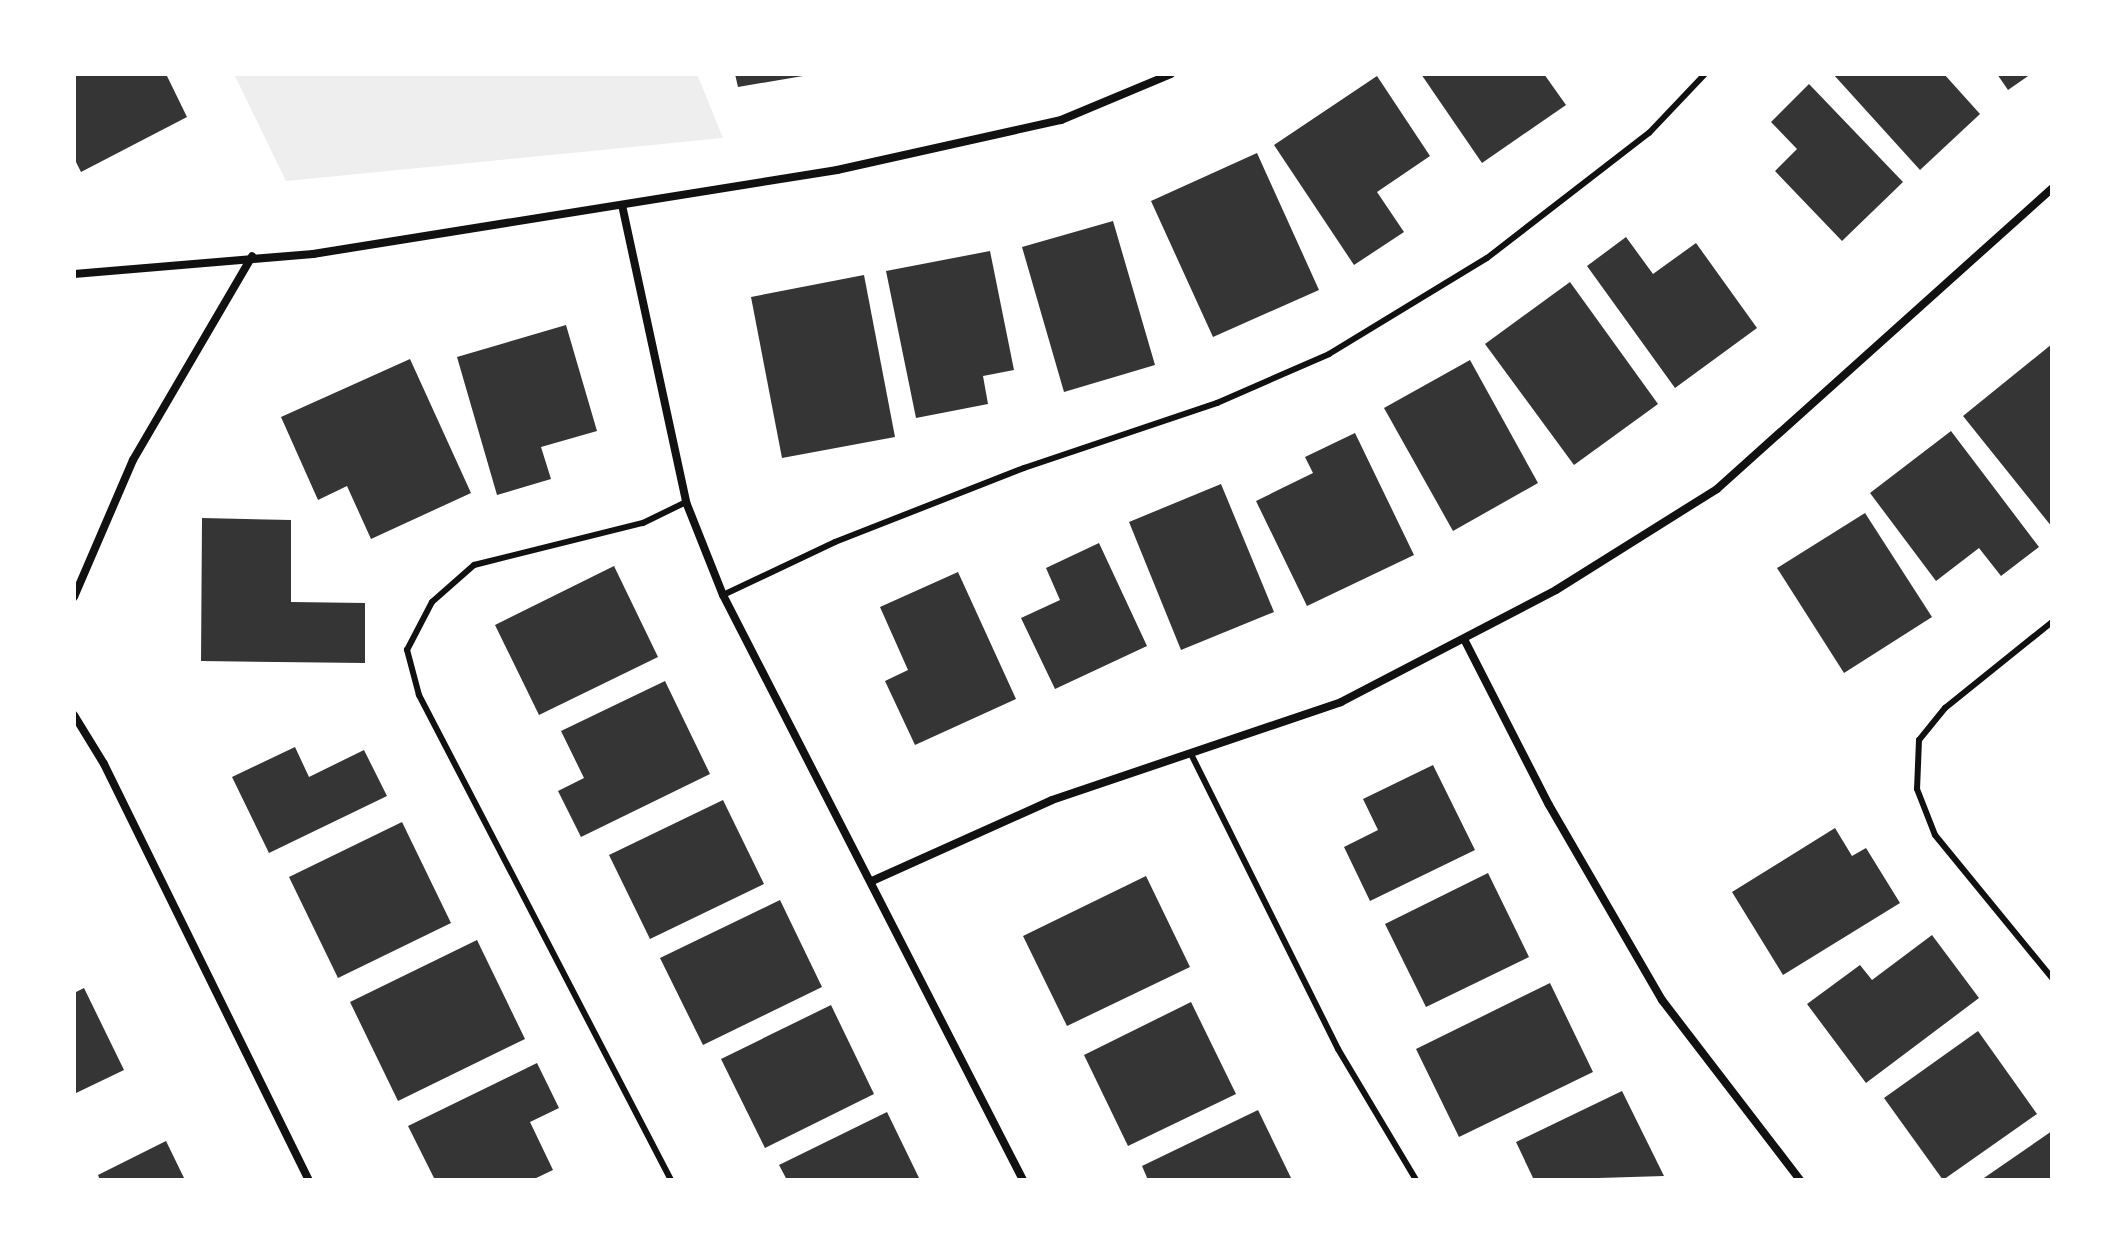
<!DOCTYPE html>
<style>
body{margin:0}
#map{position:relative;width:2126px;height:1254px;overflow:hidden;background:#fff;font-family:Manrope,sans-serif}
div>[style]{position:absolute}
[style*='--x']{left:calc(var(--x)*1px);top:calc(var(--y)*1px);width:calc(var(--w)*1px);rotate:calc(var(--a)*1deg)}
.green>*{inset:0;background:#eee}
.building>*{inset:0;background:#353535}
.service>*{height:6px;margin:-3px;padding:0 3px;transform-origin:3px;border-radius:3px;background:#111}
.minor>*{height:8px;margin:-4px;padding:0 4px;transform-origin:4px;border-radius:4px;background:#111}
span{translate:-50% -50%;white-space:nowrap;text-align:center;line-height:1.15;-webkit-text-stroke:6px #fff;paint-order:stroke}
.frame{position:absolute;inset:0;border:76px solid #fff;pointer-events:none}
</style>
<div id="map">
<div class="green">
<i style="clip-path:polygon(234px 74px,697px 74px,723px 138px,286px 181px)"></i>
</div>
<div class="building">
<i style="clip-path:polygon(74px 74px,166px 74px,187px 117px,81px 172px,74px 158px)"></i>
<i style="clip-path:polygon(735px 74px,803px 74px,803px 76px,738px 87px)"></i>
<i style="clip-path:polygon(1421px 74px,1544px 74px,1566px 105px,1482px 163px)"></i>
<i style="clip-path:polygon(1833px 74px,1944px 74px,1980px 114px,1920px 170px)"></i>
<i style="clip-path:polygon(1997px 74px,2031px 74px,2008px 90px)"></i>
<i style="clip-path:polygon(1377px 76px,1430px 156px,1377px 192px,1404px 232px,1354px 265px,1274px 145px)"></i>
<i style="clip-path:polygon(1809px 84px,1903px 182px,1842px 241px,1775px 171px,1797px 149px,1771px 122px)"></i>
<i style="clip-path:polygon(1257px 153px,1319px 290px,1213px 337px,1151px 201px)"></i>
<i style="clip-path:polygon(1113px 221px,1155px 365px,1064px 392px,1022px 247px)"></i>
<i style="clip-path:polygon(1626px 237px,1653px 274px,1696px 243px,1757px 328px,1675px 388px,1587px 266px)"></i>
<i style="clip-path:polygon(990px 251px,1014px 370px,983px 376px,988px 404px,916px 418px,886px 271px)"></i>
<i style="clip-path:polygon(864px 275px,895px 437px,782px 458px,751px 297px)"></i>
<i style="clip-path:polygon(1570px 282px,1658px 404px,1574px 465px,1485px 344px)"></i>
<i style="clip-path:polygon(566px 325px,597px 431px,541px 447px,551px 479px,497px 495px,457px 357px)"></i>
<i style="clip-path:polygon(2052px 344px,2052px 527px,1963px 416px)"></i>
<i style="clip-path:polygon(410px 359px,471px 493px,371px 539px,347px 486px,318px 500px,281px 417px)"></i>
<i style="clip-path:polygon(1470px 360px,1538px 483px,1453px 531px,1384px 408px)"></i>
<i style="clip-path:polygon(1951px 431px,2039px 547px,2001px 576px,1979px 548px,1936px 581px,1870px 493px)"></i>
<i style="clip-path:polygon(1355px 433px,1414px 555px,1307px 606px,1256px 501px,1313px 473px,1305px 457px)"></i>
<i style="clip-path:polygon(1221px 484px,1274px 612px,1181px 650px,1129px 522px)"></i>
<i style="clip-path:polygon(1865px 513px,1932px 617px,1844px 673px,1777px 568px)"></i>
<i style="clip-path:polygon(202px 518px,291px 520px,291px 602px,365px 603px,365px 663px,201px 661px)"></i>
<i style="clip-path:polygon(1099px 543px,1147px 646px,1055px 689px,1021px 618px,1060px 600px,1046px 568px)"></i>
<i style="clip-path:polygon(614px 566px,658px 657px,539px 715px,495px 625px)"></i>
<i style="clip-path:polygon(958px 572px,1016px 699px,915px 745px,885px 681px,908px 670px,880px 607px)"></i>
<i style="clip-path:polygon(665px 681px,710px 774px,581px 837px,558px 791px,584px 778px,561px 731px)"></i>
<i style="clip-path:polygon(295px 747px,309px 777px,364px 750px,387px 796px,269px 853px,232px 777px)"></i>
<i style="clip-path:polygon(1433px 765px,1475px 850px,1370px 901px,1344px 847px,1378px 830px,1363px 799px)"></i>
<i style="clip-path:polygon(723px 800px,764px 884px,650px 939px,609px 855px)"></i>
<i style="clip-path:polygon(402px 822px,451px 923px,338px 978px,289px 877px)"></i>
<i style="clip-path:polygon(1835px 828px,1852px 856px,1866px 848px,1900px 903px,1783px 975px,1732px 892px)"></i>
<i style="clip-path:polygon(1488px 873px,1529px 957px,1426px 1007px,1385px 924px)"></i>
<i style="clip-path:polygon(1146px 876px,1190px 967px,1067px 1026px,1023px 936px)"></i>
<i style="clip-path:polygon(780px 900px,822px 987px,703px 1045px,660px 958px)"></i>
<i style="clip-path:polygon(1932px 935px,1979px 998px,1866px 1083px,1807px 1004px,1860px 965px,1872px 980px)"></i>
<i style="clip-path:polygon(477px 940px,525px 1039px,398px 1101px,350px 1002px)"></i>
<i style="clip-path:polygon(1550px 983px,1593px 1072px,1459px 1137px,1416px 1049px)"></i>
<i style="clip-path:polygon(84px 988px,124px 1070px,74px 1094px,74px 993px)"></i>
<i style="clip-path:polygon(1191px 1002px,1236px 1094px,1128px 1146px,1084px 1055px)"></i>
<i style="clip-path:polygon(831px 1005px,874px 1094px,765px 1148px,721px 1059px)"></i>
<i style="clip-path:polygon(1978px 1031px,2037px 1114px,1943px 1180px,1884px 1098px)"></i>
<i style="clip-path:polygon(537px 1063px,559px 1108px,530px 1122px,553px 1170px,532px 1180px,435px 1180px,408px 1126px)"></i>
<i style="clip-path:polygon(1622px 1091px,1664px 1176px,1534px 1180px,1516px 1142px)"></i>
<i style="clip-path:polygon(1258px 1110px,1292px 1180px,1148px 1180px,1142px 1166px)"></i>
<i style="clip-path:polygon(887px 1112px,920px 1180px,787px 1180px,779px 1165px)"></i>
<i style="clip-path:polygon(2052px 1131px,2052px 1180px,1981px 1180px)"></i>
<i style="clip-path:polygon(166px 1141px,185px 1180px,100px 1180px,98px 1175px)"></i>
</div>
<div class="service">
<i style="--x:723;--y:595;--w:124;--a:-25.3"></i>
<i style="--x:835;--y:542;--w:203;--a:-21.4"></i>
<i style="--x:1024;--y:468;--w:204;--a:-18.6"></i>
<i style="--x:1217;--y:403;--w:122;--a:-23.6"></i>
<i style="--x:1329;--y:354;--w:185;--a:-31.3"></i>
<i style="--x:1487;--y:258;--w:205;--a:-37.7"></i>
<i style="--x:1649;--y:133;--w:81;--a:-46.5"></i>
<i style="--x:2052;--y:622;--w:137;--a:141.2"></i>
<i style="--x:1945;--y:708;--w:41;--a:129.1"></i>
<i style="--x:1919;--y:740;--w:49;--a:92.3"></i>
<i style="--x:1917;--y:789;--w:49;--a:68.6"></i>
<i style="--x:1935;--y:835;--w:185;--a:50.7"></i>
<i style="--x:1191;--y:754;--w:330;--a:63.5"></i>
<i style="--x:1338;--y:1049;--w:152;--a:59.2"></i>
<i style="--x:671;--y:1180;--w:547;--a:-117.46"></i>
<i style="--x:419;--y:695;--w:47;--a:-104.9"></i>
<i style="--x:407;--y:650;--w:54;--a:-62.5"></i>
<i style="--x:432;--y:602;--w:56;--a:-41.4"></i>
<i style="--x:474;--y:565;--w:174;--a:-14"></i>
<i style="--x:643;--y:523;--w:48;--a:-26"></i>
</div>
<div class="minor">
<i style="--x:622;--y:205;--w:304;--a:77.8"></i>
<i style="--x:686;--y:502;--w:100;--a:68.3"></i>
<i style="--x:723;--y:595;--w:657;--a:62.85"></i>
<i style="--x:74;--y:274;--w:240;--a:-4.8"></i>
<i style="--x:313;--y:254;--w:531;--a:-9.11"></i>
<i style="--x:837;--y:170;--w:230;--a:-12.6"></i>
<i style="--x:1061;--y:120;--w:119;--a:-22.7"></i>
<i style="--x:74;--y:597;--w:149;--a:-66.7"></i>
<i style="--x:133;--y:460;--w:236;--a:-59.7"></i>
<i style="--x:1464;--y:639;--w:186;--a:62.9"></i>
<i style="--x:1549;--y:805;--w:225;--a:59.9"></i>
<i style="--x:1662;--y:1000;--w:227;--a:52.5"></i>
<i style="--x:74;--y:715;--w:57;--a:58.5"></i>
<i style="--x:104;--y:764;--w:464;--a:63.8"></i>
<i style="--x:872;--y:881;--w:197;--a:-24.2"></i>
<i style="--x:1052;--y:800;--w:305;--a:-18.7"></i>
<i style="--x:1341;--y:702;--w:242;--a:-27.5"></i>
<i style="--x:1556;--y:590;--w:190;--a:-32.1"></i>
<i style="--x:1717;--y:489;--w:450;--a:-41.9"></i>
</div>
<div class="frame"></div>
</div>
